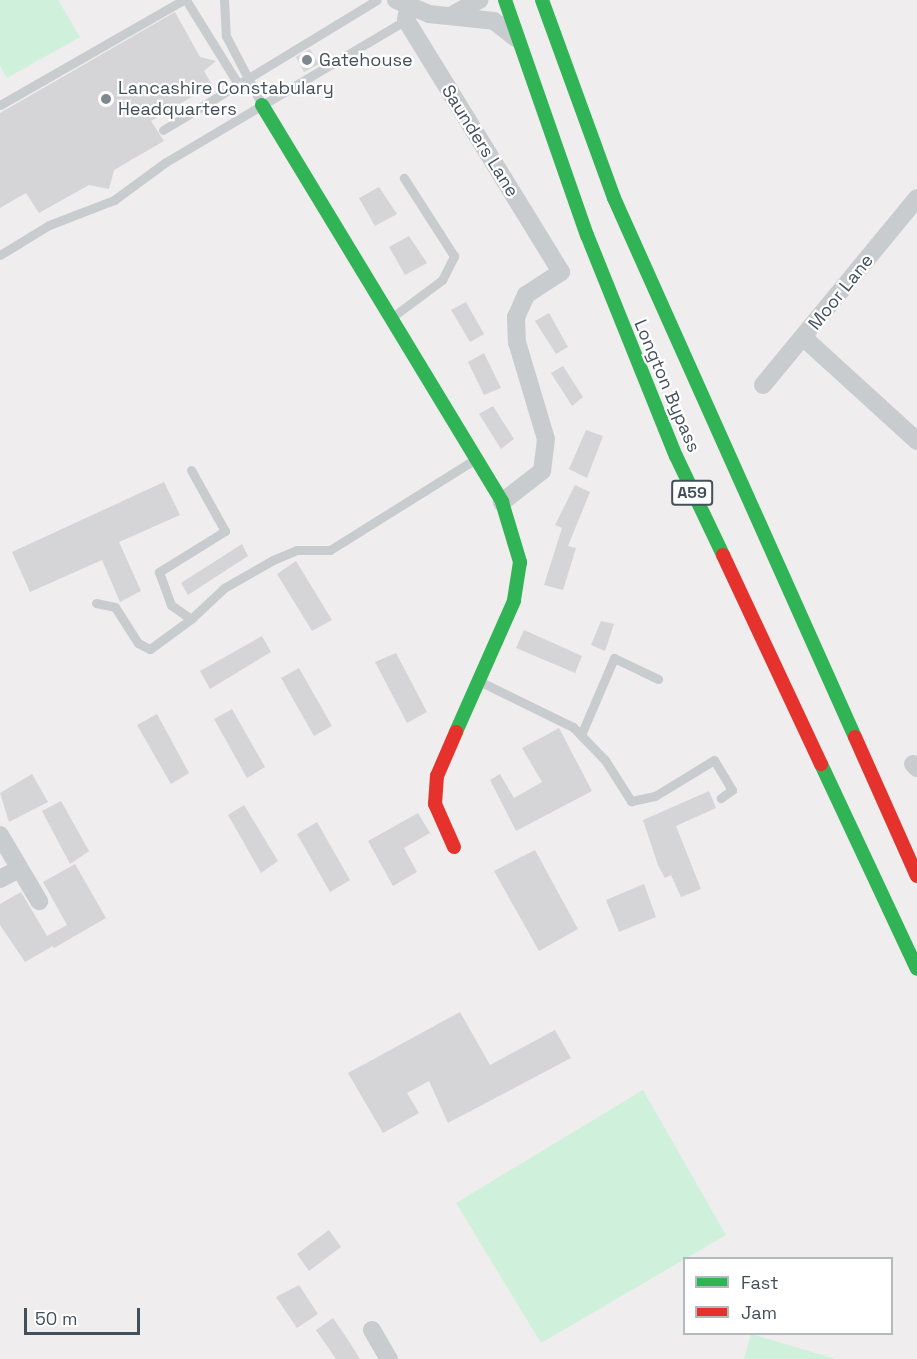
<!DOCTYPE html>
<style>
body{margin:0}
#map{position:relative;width:917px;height:1359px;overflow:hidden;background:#efeded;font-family:"Space Grotesk",sans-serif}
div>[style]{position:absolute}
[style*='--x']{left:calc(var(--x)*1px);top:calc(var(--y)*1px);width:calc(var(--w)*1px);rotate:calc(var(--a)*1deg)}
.green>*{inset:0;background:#cff1db}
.building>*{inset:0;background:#d5d5d7}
.lane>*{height:9px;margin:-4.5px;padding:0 4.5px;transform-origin:4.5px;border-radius:4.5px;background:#c9cccf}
.street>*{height:18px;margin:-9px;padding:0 9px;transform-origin:9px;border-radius:9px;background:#c9cccf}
.fast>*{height:14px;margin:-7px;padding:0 7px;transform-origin:7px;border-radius:7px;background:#30b455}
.jam>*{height:14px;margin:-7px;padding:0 7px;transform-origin:7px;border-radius:7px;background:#e5322d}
.dots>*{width:16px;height:16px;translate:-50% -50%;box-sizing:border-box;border:3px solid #fff;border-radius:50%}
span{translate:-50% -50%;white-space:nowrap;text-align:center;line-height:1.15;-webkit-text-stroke:4.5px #fff;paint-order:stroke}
.shield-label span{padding:2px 4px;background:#fff;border:2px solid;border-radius:4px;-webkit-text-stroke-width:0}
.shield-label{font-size:16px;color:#43505c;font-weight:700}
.poi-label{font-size:18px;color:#43505c}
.left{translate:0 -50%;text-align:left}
.street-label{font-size:18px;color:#43505c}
.legend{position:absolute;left:683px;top:1257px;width:210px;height:78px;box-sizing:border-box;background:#fff;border:2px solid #b4b9be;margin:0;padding:8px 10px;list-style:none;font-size:18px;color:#43505c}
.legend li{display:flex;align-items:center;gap:12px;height:30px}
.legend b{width:30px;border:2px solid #b4b9be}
.scale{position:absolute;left:24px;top:1308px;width:116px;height:27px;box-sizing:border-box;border:3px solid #43505c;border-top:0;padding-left:8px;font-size:18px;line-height:21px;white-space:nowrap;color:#43505c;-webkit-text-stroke:4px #fff;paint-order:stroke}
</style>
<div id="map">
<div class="green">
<i style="clip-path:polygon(0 0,58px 0,80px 37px,7px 78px,0 66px)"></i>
<i style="clip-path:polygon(643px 1090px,726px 1235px,541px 1343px,456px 1203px)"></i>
<i style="clip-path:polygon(751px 1334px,836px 1359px,744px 1359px)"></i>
</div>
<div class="building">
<i style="clip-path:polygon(175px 12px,200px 57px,216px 61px,204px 71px,212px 85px,151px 121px,164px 141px,114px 170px,109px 189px,89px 185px,39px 213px,26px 193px,0 208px,0 113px)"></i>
<i style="clip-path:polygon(310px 49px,319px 64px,304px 72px,296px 57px)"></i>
<i style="clip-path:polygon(379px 187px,397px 214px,375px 226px,359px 198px)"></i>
<i style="clip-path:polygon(409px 236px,427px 263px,405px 275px,389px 247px)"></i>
<i style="clip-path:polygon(466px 302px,484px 334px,470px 342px,451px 310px)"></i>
<i style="clip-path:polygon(549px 313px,568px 347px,556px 354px,535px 321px)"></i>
<i style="clip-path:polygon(484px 353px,501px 388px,484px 395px,468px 362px)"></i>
<i style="clip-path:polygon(563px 366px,583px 397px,572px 406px,551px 373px)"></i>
<i style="clip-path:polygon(493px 406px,514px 439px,501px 449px,479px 414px)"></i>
<i style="clip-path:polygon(586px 430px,603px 436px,587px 478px,569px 469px)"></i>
<i style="clip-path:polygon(164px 482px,180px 515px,119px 542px,141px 591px,120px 602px,102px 560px,30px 592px,12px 552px)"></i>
<i style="clip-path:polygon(575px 485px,590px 492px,568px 546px,576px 548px,563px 590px,544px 585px,562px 528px,555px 525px)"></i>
<i style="clip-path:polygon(242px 544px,248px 556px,188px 595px,181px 583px)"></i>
<i style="clip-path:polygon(296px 561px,332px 620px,312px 631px,277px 574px)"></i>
<i style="clip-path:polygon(601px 621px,614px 624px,605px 651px,591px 645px)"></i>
<i style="clip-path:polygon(524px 630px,582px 656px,575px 673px,516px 648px)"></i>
<i style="clip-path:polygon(262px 636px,271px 652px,210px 689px,200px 671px)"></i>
<i style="clip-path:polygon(396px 653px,427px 712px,407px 723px,375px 662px)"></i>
<i style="clip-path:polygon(299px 668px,332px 726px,314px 736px,281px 678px)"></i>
<i style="clip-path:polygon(232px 709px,265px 767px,247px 778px,214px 719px)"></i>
<i style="clip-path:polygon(157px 714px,189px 773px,171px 784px,137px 725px)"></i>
<i style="clip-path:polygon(559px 728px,592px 791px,516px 831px,490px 780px,500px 774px,514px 798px,542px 782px,522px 748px)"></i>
<i style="clip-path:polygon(32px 774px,48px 802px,9px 822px,0 793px)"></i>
<i style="clip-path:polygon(709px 791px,716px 808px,676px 826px,701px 889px,681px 897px,671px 875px,665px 878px,658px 865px,643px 820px)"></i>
<i style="clip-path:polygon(61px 801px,89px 851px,70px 864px,42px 811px)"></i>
<i style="clip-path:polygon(244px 805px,278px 861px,261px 873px,228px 815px)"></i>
<i style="clip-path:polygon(418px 813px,430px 833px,404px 848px,417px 872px,393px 886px,368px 841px)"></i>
<i style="clip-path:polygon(317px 822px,350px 880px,330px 892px,297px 834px)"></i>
<i style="clip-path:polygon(535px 850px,578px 929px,539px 951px,494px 871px)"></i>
<i style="clip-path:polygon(75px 864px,106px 918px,54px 948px,47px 936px,67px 925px,43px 882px)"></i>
<i style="clip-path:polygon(644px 884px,656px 917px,619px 932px,606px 900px)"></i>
<i style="clip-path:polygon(21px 892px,53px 946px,25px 962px,0 925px,0 904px)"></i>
<i style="clip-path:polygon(460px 1012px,490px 1065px,555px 1030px,571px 1058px,448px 1123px,429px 1081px,407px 1093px,419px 1113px,383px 1133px,348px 1073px)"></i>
<i style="clip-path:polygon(329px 1230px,341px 1247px,309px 1271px,297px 1254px)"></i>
<i style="clip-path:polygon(299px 1285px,318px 1314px,297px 1328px,276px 1297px)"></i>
<i style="clip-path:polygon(333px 1318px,350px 1343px,360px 1359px,336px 1359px,316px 1330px)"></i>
</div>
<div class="lane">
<i style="--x:186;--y:0;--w:99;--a:58.2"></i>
<i style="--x:224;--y:0;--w:36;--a:87"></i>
<i style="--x:226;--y:36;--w:76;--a:62.4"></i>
<i style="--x:0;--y:105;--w:211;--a:-29.8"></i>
<i style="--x:163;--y:130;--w:250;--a:-31.3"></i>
<i style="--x:0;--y:255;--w:57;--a:-31.5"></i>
<i style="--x:49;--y:225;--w:70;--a:-21"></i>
<i style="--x:114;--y:200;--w:64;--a:-36.2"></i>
<i style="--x:166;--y:162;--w:279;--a:-30.6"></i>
<i style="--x:391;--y:318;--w:64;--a:-36.7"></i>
<i style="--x:442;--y:280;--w:27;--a:-63"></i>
<i style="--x:454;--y:256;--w:93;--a:-122.7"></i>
<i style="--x:191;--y:470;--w:70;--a:60.9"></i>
<i style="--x:225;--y:531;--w:78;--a:148.2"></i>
<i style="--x:159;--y:572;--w:35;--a:70"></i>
<i style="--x:171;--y:605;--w:24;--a:35"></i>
<i style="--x:191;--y:619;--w:45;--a:-43.2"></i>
<i style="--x:224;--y:588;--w:56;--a:-29.7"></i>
<i style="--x:273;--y:560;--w:26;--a:-23"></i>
<i style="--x:297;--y:550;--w:33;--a:0"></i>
<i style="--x:330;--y:550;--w:170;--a:-32"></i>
<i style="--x:96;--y:603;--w:19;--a:12"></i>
<i style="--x:115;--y:607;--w:43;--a:57.4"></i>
<i style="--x:138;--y:643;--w:13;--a:27"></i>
<i style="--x:150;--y:649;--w:51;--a:-36.2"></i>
<i style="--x:481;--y:682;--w:102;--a:26.1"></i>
<i style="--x:573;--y:727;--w:46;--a:45.9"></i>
<i style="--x:605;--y:760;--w:49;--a:57.6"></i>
<i style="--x:631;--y:801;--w:25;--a:-12"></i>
<i style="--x:655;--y:796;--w:69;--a:-31.4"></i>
<i style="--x:714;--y:760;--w:35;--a:59"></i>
<i style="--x:732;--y:790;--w:14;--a:144"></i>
<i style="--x:581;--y:735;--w:84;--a:-66.8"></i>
<i style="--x:614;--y:658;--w:49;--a:25.5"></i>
</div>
<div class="street">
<i style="--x:396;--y:0;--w:36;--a:23"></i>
<i style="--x:429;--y:14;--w:65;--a:6.1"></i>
<i style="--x:494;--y:21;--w:28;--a:38"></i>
<i style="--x:408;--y:8;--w:12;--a:99"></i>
<i style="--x:406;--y:20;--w:296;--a:58.4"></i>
<i style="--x:561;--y:272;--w:42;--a:146.7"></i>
<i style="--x:526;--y:295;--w:24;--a:114"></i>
<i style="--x:516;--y:317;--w:25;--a:88"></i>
<i style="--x:517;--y:342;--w:101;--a:73.4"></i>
<i style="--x:546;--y:439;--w:32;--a:97"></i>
<i style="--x:542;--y:471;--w:51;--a:142.2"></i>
<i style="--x:454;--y:14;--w:29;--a:-29"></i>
<i style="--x:804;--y:338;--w:153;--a:42.3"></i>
<i style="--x:763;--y:385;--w:242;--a:-50.5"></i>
<i style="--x:913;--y:764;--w:6;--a:45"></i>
<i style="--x:0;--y:835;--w:77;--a:59.4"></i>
<i style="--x:0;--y:879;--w:21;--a:-28"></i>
<i style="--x:372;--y:1330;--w:34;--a:60"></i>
</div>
<div class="fast">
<i style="--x:505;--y:0;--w:249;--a:70.8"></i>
<i style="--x:587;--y:235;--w:238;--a:68.1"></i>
<i style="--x:676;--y:456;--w:110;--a:64.6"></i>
<i style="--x:542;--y:0;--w:211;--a:70"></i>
<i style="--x:614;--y:198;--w:590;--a:65.91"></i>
<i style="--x:262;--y:105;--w:464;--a:58.8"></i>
<i style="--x:502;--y:502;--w:63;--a:73.3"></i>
<i style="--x:520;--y:562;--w:39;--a:99"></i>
<i style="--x:514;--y:601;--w:143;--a:113.9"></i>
<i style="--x:821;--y:764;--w:226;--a:64.9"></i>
</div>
<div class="jam">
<i style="--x:723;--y:555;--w:231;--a:64.9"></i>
<i style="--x:855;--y:737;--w:152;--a:66"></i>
<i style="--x:454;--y:847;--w:47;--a:-113.8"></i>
<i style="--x:435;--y:804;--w:28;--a:-86"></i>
<i style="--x:437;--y:776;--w:48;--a:-66.6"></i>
</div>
<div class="dots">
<i style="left:307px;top:60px;background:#7f878f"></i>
<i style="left:106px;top:99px;background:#7f878f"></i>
</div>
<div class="shield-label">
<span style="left:692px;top:493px">A59</span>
</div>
<div class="poi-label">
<span class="left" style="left:319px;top:60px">Gatehouse</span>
<span class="left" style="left:118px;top:99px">Lancashire Constabulary<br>Headquarters</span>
</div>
<div class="street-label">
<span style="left:480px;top:141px;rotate:58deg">Saunders Lane</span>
<span style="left:841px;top:292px;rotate:-51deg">Moor Lane</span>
<span style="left:667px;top:386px;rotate:67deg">Longton Bypass</span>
</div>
<ul class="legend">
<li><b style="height:8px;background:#30b455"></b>Fast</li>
<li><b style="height:8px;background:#e5322d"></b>Jam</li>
</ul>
<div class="scale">50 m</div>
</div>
